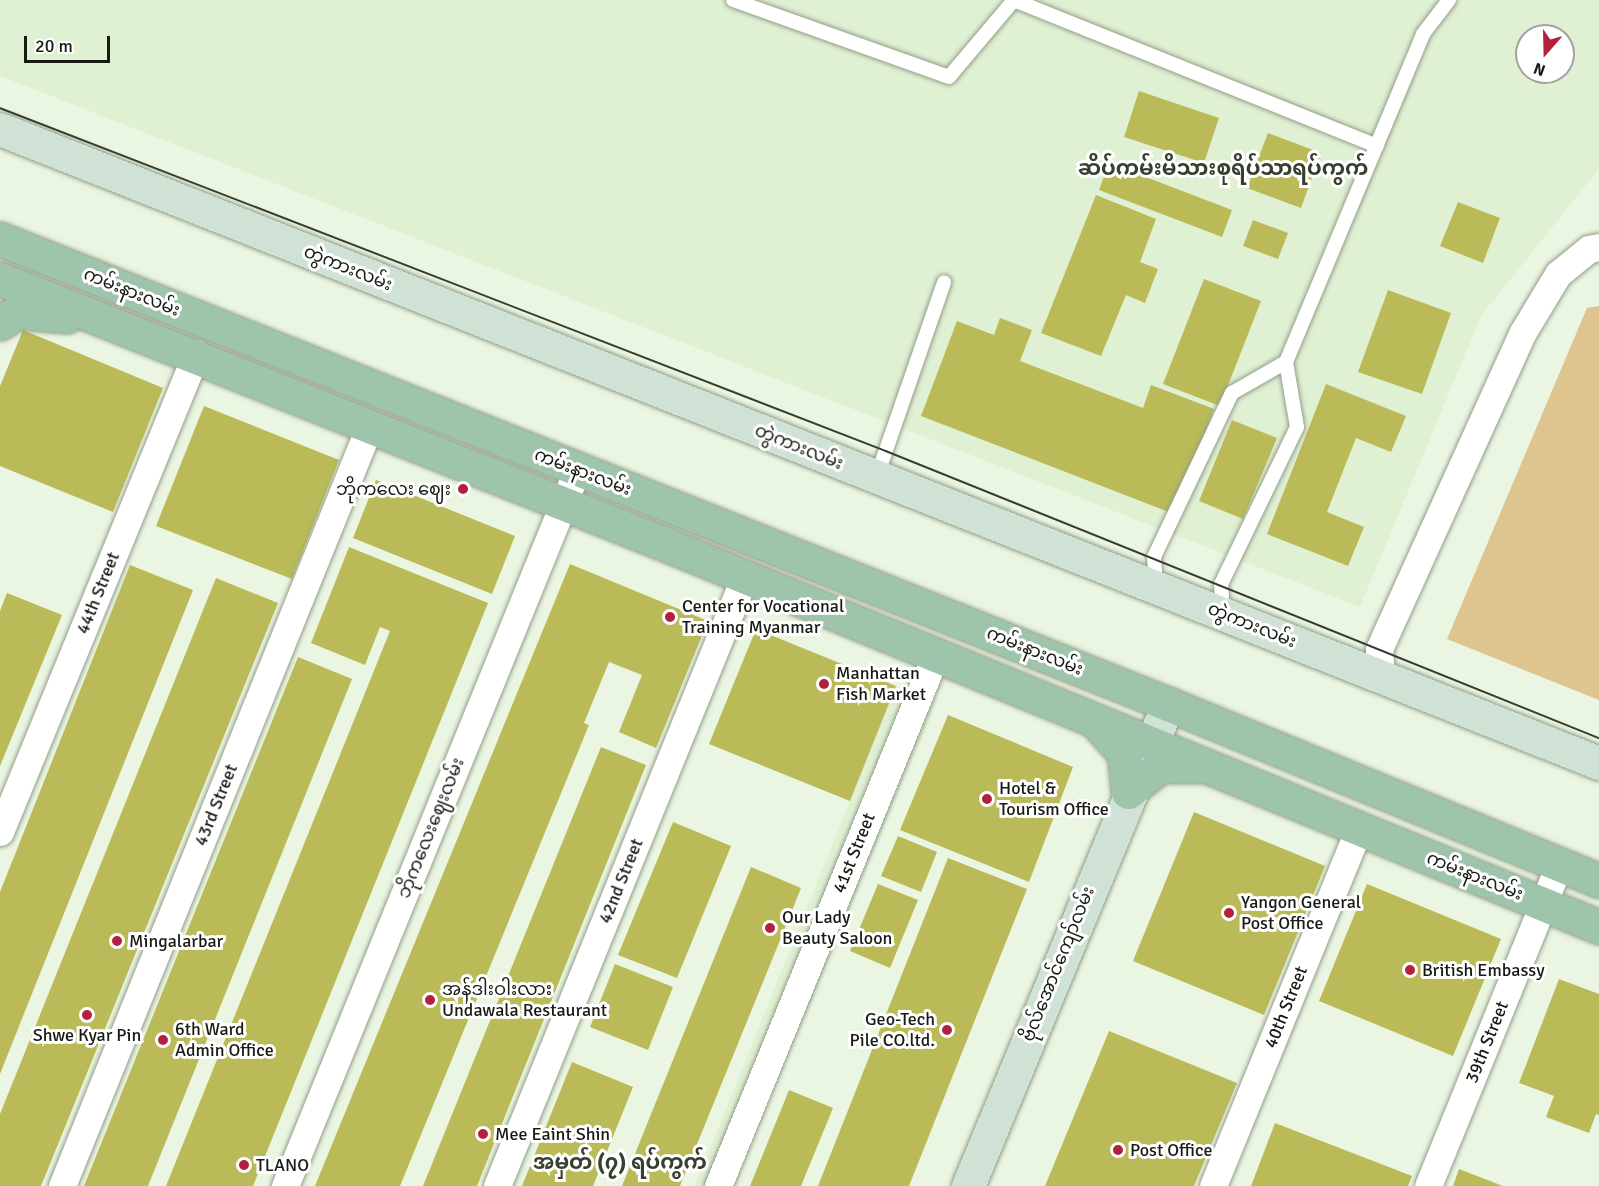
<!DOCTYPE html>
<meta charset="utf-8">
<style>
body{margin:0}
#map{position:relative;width:1599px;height:1186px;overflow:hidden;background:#eaf6e1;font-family:Signika,"Noto Sans Myanmar",sans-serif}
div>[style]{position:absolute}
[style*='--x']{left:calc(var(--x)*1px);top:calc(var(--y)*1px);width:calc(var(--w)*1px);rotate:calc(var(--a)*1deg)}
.built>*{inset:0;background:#e0f0d3}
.green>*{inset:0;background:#dec48f}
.building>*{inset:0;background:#bbba58}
.roads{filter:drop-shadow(0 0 2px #939e8a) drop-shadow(0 0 2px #939e8a)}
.lane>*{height:14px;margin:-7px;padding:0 7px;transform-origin:7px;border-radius:7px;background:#fff}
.street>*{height:27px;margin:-13.5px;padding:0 13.5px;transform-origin:13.5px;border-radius:13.5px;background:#fff}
.secondary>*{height:33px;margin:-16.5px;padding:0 16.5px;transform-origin:16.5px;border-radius:16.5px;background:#cfe2d5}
.primary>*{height:33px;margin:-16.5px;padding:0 16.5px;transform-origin:16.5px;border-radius:16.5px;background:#9fc4ac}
.tram>*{height:1.5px;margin:-0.75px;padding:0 0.75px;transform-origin:0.75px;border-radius:0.75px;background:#383d34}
.dots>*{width:16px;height:16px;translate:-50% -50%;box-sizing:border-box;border:3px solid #fff;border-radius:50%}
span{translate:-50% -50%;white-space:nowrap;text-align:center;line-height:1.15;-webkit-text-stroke:6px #fff;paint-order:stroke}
.street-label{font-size:18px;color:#171b14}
.poi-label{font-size:18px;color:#171b14}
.right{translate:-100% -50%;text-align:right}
.left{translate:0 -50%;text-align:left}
.quarter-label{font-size:21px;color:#37402f;font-weight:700}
.north{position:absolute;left:1515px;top:24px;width:60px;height:60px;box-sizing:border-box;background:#fff;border:2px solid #a2a4a1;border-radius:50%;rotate:200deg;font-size:16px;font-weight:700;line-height:24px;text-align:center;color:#171b14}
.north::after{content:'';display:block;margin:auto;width:21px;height:27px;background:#b3203d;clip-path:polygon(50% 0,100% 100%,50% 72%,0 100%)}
.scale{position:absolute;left:24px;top:36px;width:86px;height:27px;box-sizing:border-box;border:3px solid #171b14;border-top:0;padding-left:8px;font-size:18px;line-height:21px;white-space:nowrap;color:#171b14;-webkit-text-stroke:4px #fff;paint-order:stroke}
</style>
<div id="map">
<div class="built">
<i style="clip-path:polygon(evenodd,0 0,1599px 0,1599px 169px,1481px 316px,1360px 607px,0 76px,0 0,1527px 36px,1563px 36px,1563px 72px,1527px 72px,1527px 36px)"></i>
<i style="clip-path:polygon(896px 686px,936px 703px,733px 1186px,695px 1186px)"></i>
</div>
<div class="green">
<i style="clip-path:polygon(1599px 306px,1599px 700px,1447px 639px,1587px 308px)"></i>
</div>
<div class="building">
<i style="clip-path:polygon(1139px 91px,1219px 118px,1204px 163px,1124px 137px)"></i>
<i style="clip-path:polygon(1268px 133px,1321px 153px,1301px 208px,1247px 188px)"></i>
<i style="clip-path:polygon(1109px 163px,1232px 210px,1222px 237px,1099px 190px)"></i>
<i style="clip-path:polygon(1096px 195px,1156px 219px,1140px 262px,1158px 269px,1145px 303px,1126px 295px,1101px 356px,1041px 333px)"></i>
<i style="clip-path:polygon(1458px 202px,1500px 218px,1483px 263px,1440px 246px)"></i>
<i style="clip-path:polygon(1253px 220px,1288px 233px,1278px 259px,1243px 246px)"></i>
<i style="clip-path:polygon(1204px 279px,1261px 301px,1220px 406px,1163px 384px)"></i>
<i style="clip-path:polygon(1388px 290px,1451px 313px,1422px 394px,1358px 372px)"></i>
<i style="clip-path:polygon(1000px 318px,1032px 330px,1020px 361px,1143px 408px,1151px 385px,1214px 409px,1174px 514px,921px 416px,957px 321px,994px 335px)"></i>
<i style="clip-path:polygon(23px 330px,163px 388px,113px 512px,0 466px,0 386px)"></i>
<i style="clip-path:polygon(1326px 384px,1406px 416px,1391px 452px,1356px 438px,1327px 512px,1364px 527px,1348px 566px,1267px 534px)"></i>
<i style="clip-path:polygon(204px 406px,339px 460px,292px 579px,156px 526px)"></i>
<i style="clip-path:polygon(1232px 420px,1277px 438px,1243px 519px,1199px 501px)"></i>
<i style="clip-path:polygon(376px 480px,515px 536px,492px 594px,353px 538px)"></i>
<i style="clip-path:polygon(349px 547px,488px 603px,253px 1186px,166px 1186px,390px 631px,380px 627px,365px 665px,311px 643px)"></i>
<i style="clip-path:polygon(570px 564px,708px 621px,656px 748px,619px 732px,642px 675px,609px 662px,584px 723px,589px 725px,400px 1186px,315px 1186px)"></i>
<i style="clip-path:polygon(130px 565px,193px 590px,0 1074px,0 892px)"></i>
<i style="clip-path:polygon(216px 578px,278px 603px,41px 1186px,0 1186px,0 1114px)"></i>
<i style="clip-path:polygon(7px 593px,62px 615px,0 766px,0 611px)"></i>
<i style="clip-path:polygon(756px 629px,896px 686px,850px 801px,709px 744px)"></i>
<i style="clip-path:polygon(298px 657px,352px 679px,148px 1186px,84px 1186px)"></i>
<i style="clip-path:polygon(948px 715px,1073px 767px,1029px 882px,900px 830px)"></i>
<i style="clip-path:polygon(601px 747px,646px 765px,477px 1186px,423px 1186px)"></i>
<i style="clip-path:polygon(1194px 812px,1325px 866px,1264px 1015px,1133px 961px)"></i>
<i style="clip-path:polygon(673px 822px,731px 846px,677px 978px,618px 955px)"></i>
<i style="clip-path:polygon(898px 836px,937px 852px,921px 892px,881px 876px)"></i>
<i style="clip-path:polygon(948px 858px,1027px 889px,909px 1186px,818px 1186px)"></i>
<i style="clip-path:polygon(751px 867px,801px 888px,787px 923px,680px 1186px,622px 1186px)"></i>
<i style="clip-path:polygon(878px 884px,918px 900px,890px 968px,850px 951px)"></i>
<i style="clip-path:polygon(1367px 884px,1501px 939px,1453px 1056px,1319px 1001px)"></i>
<i style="clip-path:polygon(615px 964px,673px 987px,648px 1050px,590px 1027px)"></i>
<i style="clip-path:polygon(1559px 979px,1599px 994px,1599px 1115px,1596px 1114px,1589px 1133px,1546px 1117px,1554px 1096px,1519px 1083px)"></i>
<i style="clip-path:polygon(1109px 1031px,1237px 1083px,1194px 1186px,1045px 1186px)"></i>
<i style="clip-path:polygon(572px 1062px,633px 1087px,593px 1186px,522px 1186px)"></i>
<i style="clip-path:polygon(789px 1090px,833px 1108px,801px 1186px,750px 1186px)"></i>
<i style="clip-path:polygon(1275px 1123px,1412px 1176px,1408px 1186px,1251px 1186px)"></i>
<i style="clip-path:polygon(1459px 1169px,1503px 1186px,1453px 1186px)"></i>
</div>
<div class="roads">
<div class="lane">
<i style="--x:733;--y:0;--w:229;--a:19.6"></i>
<i style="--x:949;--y:77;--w:101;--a:-49.8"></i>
<i style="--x:1014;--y:0;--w:391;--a:21.9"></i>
<i style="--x:1286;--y:362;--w:355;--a:-67.3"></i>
<i style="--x:1423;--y:34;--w:43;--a:-52.6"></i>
<i style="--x:877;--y:476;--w:205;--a:-70.9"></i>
<i style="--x:1156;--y:585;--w:28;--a:-94"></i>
<i style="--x:1154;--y:557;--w:182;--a:-64.6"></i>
<i style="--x:1232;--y:393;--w:62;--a:-29.9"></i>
<i style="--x:1286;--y:362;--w:66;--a:80.4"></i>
<i style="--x:1297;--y:427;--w:174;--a:115.8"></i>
<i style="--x:1221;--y:584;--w:29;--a:86"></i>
</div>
<div class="street">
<i style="--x:1381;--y:677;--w:28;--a:-94"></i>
<i style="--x:1379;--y:649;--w:348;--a:-65.6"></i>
<i style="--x:1523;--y:332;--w:68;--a:-58.9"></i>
<i style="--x:1558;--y:274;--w:40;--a:-39"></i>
<i style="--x:1589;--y:249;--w:10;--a:-11"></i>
<i style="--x:0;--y:832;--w:517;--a:-67.7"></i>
<i style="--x:62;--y:1186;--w:821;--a:-67.97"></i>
<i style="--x:285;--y:1186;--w:773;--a:-67.81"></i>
<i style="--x:497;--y:1186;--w:658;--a:-67.88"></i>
<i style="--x:718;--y:1186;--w:575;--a:-67.72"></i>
<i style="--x:1213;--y:1186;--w:387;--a:-67.8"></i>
<i style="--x:1428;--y:1186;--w:347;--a:-67.8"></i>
</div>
<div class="secondary">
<i style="--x:0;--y:129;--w:1720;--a:21.63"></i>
<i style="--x:968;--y:1186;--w:522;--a:-67.46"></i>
</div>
<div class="primary">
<i style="--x:0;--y:239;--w:1257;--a:21.71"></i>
<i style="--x:1168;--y:704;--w:466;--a:22.3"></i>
<i style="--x:0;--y:279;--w:710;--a:21.73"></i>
<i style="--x:660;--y:542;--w:1015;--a:22.29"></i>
<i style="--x:0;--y:323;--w:20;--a:-33"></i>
<i style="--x:17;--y:312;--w:50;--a:4.6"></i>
<i style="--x:1096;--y:722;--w:42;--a:47.9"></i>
<i style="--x:1124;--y:753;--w:39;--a:84"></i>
<i style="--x:1128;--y:792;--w:41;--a:-39.1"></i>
<i style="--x:1160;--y:766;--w:39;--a:0"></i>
</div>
</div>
<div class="tram">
<i style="--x:0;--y:108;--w:950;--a:21.16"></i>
<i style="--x:886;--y:451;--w:769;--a:21.93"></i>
</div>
<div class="dots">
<i style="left:463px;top:489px;background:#b3203d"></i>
<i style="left:670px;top:617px;background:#b3203d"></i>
<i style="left:824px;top:684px;background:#b3203d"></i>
<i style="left:987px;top:799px;background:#b3203d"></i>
<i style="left:1229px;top:913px;background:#b3203d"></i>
<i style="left:770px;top:928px;background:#b3203d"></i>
<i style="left:117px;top:941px;background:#b3203d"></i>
<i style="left:1410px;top:970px;background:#b3203d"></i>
<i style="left:430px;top:1000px;background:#b3203d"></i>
<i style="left:87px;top:1015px;background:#b3203d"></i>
<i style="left:947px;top:1030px;background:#b3203d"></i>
<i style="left:163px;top:1040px;background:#b3203d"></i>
<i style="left:483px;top:1134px;background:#b3203d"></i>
<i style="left:1118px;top:1150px;background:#b3203d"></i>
<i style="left:244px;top:1165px;background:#b3203d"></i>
</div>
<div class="street-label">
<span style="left:348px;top:268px;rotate:22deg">တွဲကားလမ်း</span>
<span style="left:132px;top:292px;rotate:22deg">ကမ်းနားလမ်း</span>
<span style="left:799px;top:447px;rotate:22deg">တွဲကားလမ်း</span>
<span style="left:583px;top:472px;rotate:21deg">ကမ်းနားလမ်း</span>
<span style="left:98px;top:593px;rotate:-68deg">44th Street</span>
<span style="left:1252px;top:625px;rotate:22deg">တွဲကားလမ်း</span>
<span style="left:1035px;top:651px;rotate:22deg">ကမ်းနားလမ်း</span>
<span style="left:216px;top:805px;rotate:-68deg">43rd Street</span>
<span style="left:431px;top:828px;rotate:-68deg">ဘိုကလေးဈေးလမ်း</span>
<span style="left:854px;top:853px;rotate:-68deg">41st Street</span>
<span style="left:1475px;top:876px;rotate:22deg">ကမ်းနားလမ်း</span>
<span style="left:621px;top:881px;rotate:-68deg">42nd Street</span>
<span style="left:1058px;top:964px;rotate:-68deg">ဗိုလ်အောင်ကျော်လမ်း</span>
<span style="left:1286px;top:1007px;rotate:-68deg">40th Street</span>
<span style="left:1487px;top:1042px;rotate:-68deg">39th Street</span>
</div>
<div class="poi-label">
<span class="right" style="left:451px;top:489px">ဘိုကလေး ဈေး</span>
<span class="left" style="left:682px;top:617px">Center for Vocational<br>Training Myanmar</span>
<span class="left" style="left:836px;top:684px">Manhattan<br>Fish Market</span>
<span class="left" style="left:999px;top:799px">Hotel &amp;<br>Tourism Office</span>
<span class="left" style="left:1241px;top:913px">Yangon General<br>Post Office</span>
<span class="left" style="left:782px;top:928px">Our Lady<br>Beauty Saloon</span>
<span class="left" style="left:129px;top:941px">Mingalarbar</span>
<span class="left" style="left:1422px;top:970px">British Embassy</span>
<span class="left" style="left:442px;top:1000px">အန်ဒါးဝါးလား<br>Undawala Restaurant</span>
<span class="right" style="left:935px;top:1030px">Geo-Tech<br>Pile CO.ltd.</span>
<span class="left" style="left:175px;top:1040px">6th Ward<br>Admin Office</span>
<span style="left:87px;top:1035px">Shwe Kyar Pin</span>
<span class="left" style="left:495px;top:1134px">Mee Eaint Shin</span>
<span class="left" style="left:1130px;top:1150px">Post Office</span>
<span class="left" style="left:256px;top:1165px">TLANO</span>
</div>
<div class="quarter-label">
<span style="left:1223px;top:168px">ဆိပ်ကမ်းမိသားစုရိပ်သာရပ်ကွက်</span>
<span style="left:620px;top:1162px">အမှတ် (၇) ရပ်ကွက်</span>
</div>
<div class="north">N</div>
<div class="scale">20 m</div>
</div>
